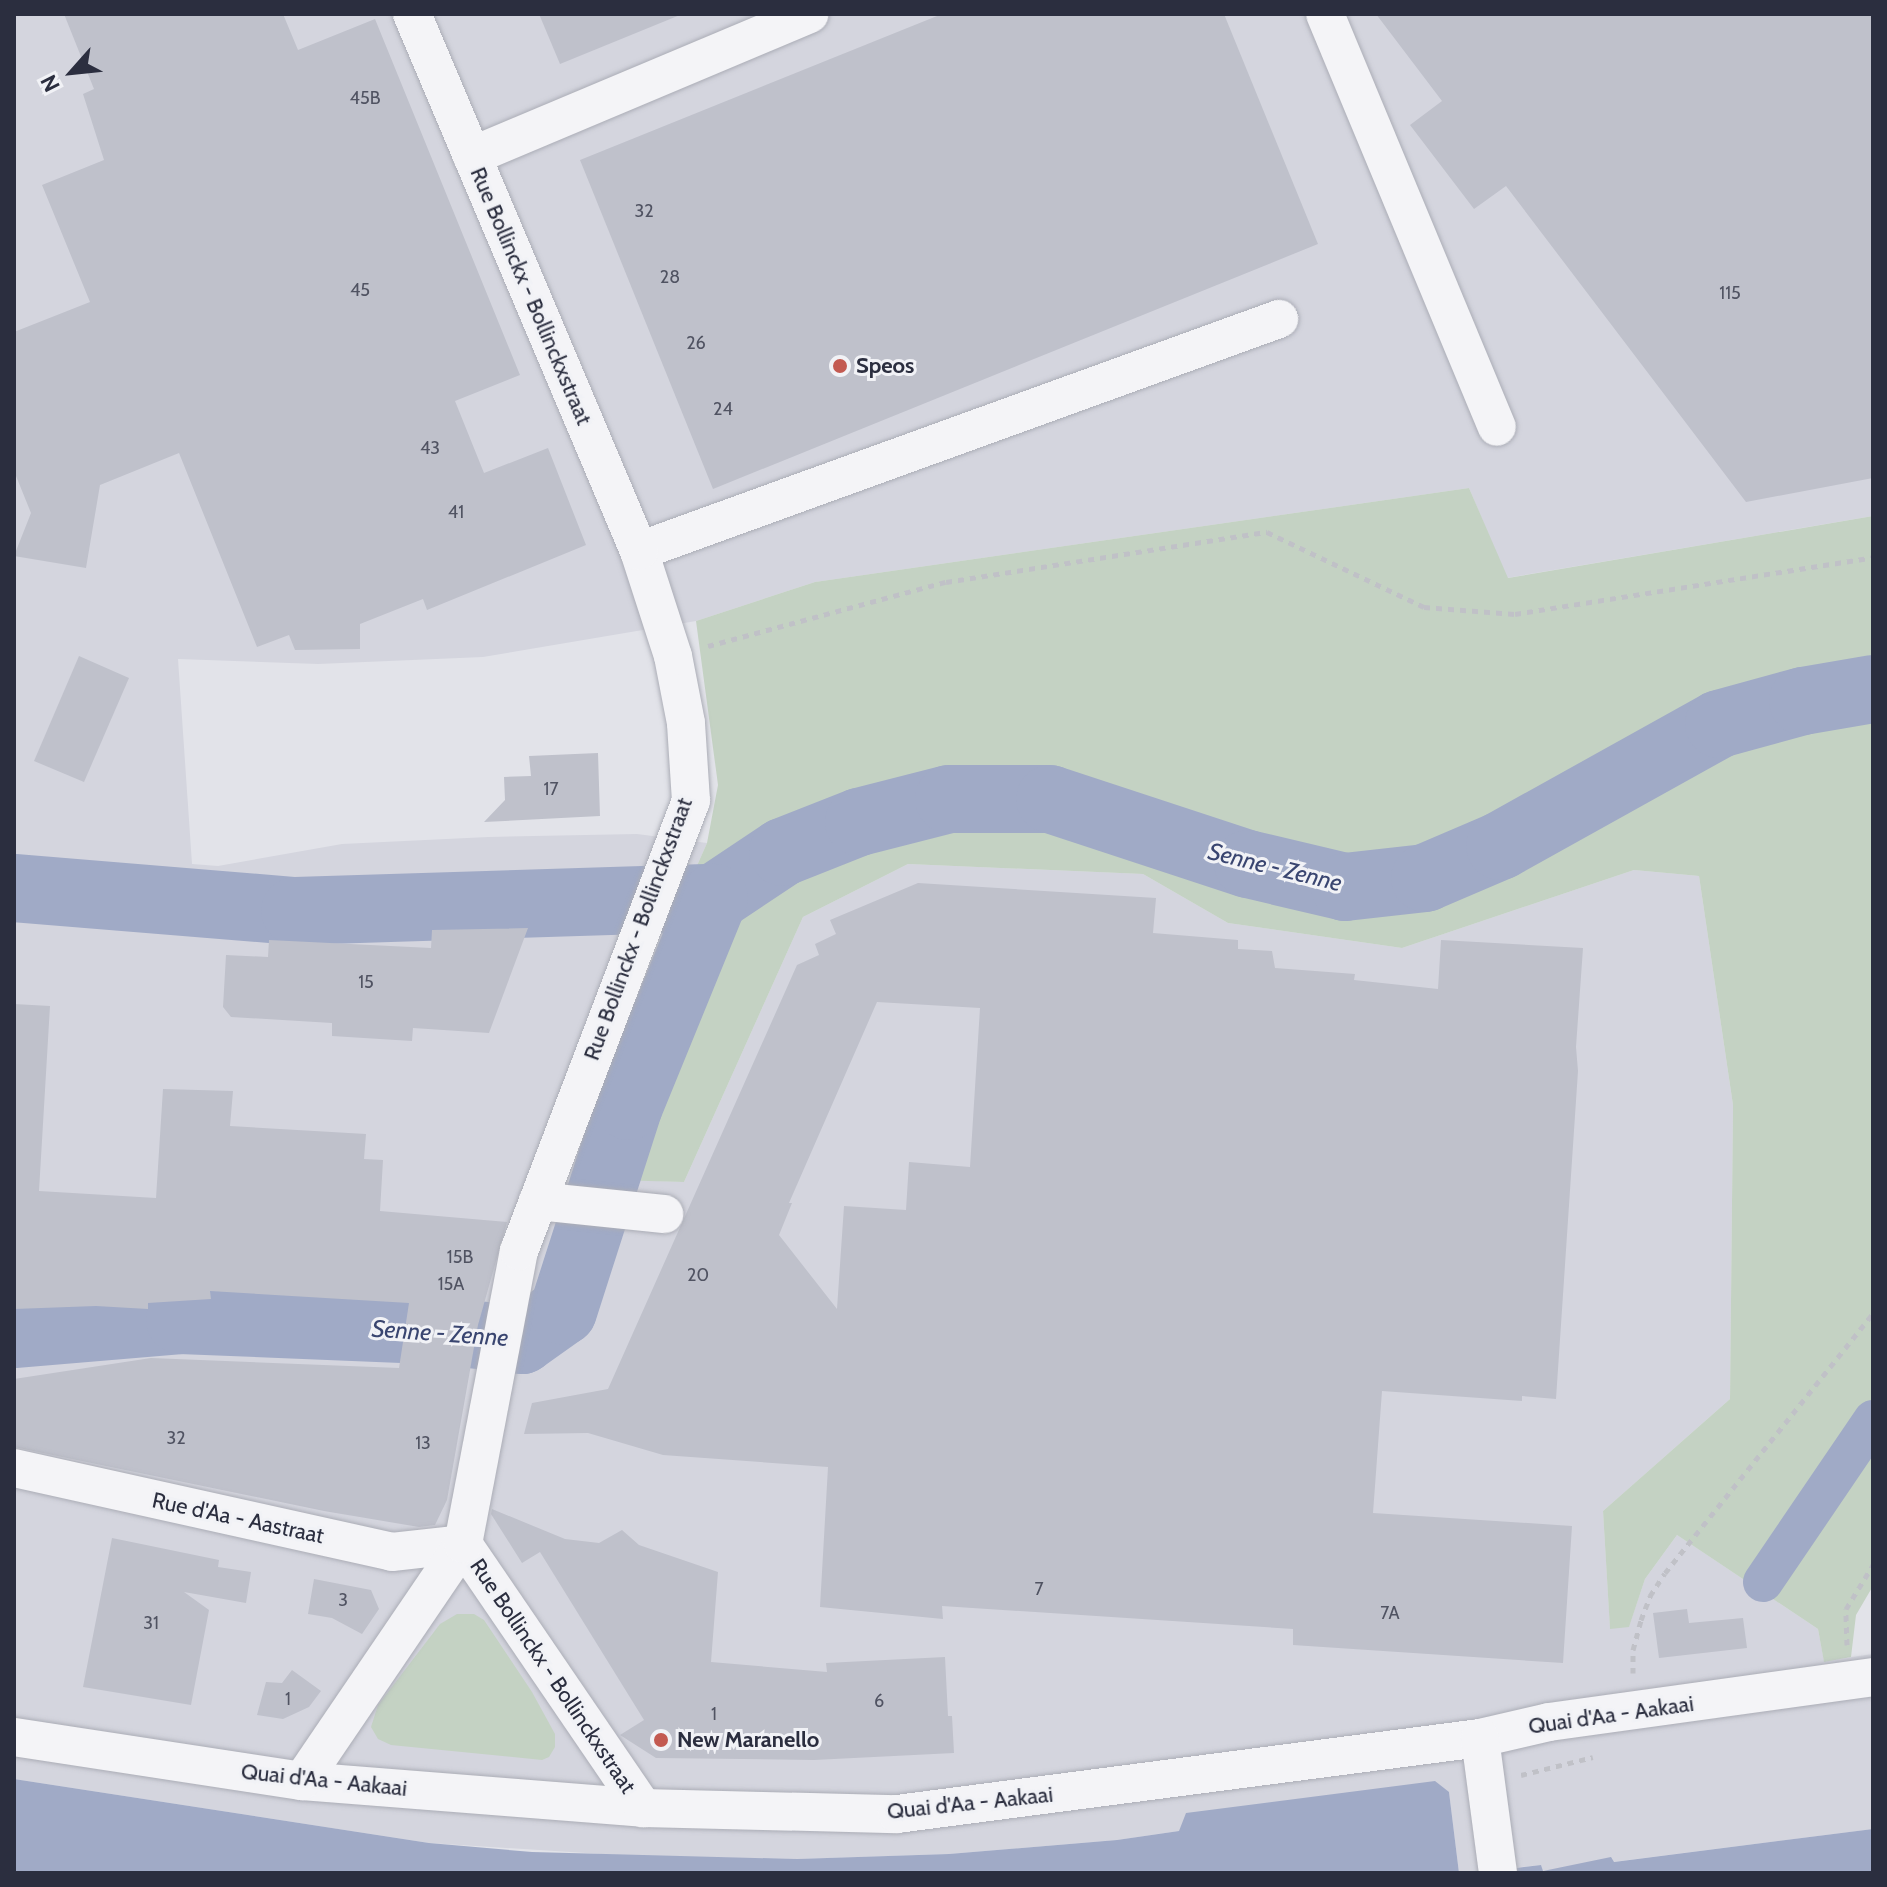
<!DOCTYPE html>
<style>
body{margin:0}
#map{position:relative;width:1887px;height:1887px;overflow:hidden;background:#e2e3e9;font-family:Cabin,sans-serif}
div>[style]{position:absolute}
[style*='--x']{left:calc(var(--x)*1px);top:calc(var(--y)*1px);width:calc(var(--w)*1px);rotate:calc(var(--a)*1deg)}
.built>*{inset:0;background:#d4d5de}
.green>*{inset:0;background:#c4d2c3}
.water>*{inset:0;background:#a0aac6}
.canal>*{height:40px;margin:-20px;padding:0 20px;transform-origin:20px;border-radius:20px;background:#a0aac6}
.river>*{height:68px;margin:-34px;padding:0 34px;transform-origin:34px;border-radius:34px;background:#a0aac6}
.building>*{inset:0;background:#bfc1cb}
.path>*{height:5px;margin-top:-2.5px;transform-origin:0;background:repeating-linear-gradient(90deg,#c0c1c7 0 6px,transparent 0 12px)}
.roads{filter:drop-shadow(0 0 2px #abadb6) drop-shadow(0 0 2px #abadb6)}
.minor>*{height:38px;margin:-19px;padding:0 19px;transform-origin:19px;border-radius:19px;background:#f4f4f7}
.dots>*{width:22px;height:22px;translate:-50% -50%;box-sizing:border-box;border:4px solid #f1f2f6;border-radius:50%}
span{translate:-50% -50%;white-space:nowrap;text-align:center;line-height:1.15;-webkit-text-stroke:6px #f1f2f6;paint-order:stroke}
.number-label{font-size:18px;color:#505362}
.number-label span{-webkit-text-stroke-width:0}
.street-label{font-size:22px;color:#2b2e3f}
.poi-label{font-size:22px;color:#2b2e3f;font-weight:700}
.left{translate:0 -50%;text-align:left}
.water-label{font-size:24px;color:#394570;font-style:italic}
.frame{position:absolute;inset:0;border:16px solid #2b2e3f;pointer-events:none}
.north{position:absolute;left:32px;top:32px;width:80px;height:80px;-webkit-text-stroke:6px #f1f2f6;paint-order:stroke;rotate:243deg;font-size:22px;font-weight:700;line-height:32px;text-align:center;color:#2b2e3f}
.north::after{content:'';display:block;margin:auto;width:28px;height:36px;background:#2b2e3f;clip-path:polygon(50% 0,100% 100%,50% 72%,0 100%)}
</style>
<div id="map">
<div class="built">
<i style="clip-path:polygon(14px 14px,1873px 14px,1873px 516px,1507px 578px,1469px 488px,815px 582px,696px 621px,483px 657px,318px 664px,178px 659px,192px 864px,218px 866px,342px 844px,488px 837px,637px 834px,707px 843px,627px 1024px,577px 1178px,684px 1182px,803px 917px,908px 864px,1143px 874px,1228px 923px,1402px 948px,1634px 870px,1699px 876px,1733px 1105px,1730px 1399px,1603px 1511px,1610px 1628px,1629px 1626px,1645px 1579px,1677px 1535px,1818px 1629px,1824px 1661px,1873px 1654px,1873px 1829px,1542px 1871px,1541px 1865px,1459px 1873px,1449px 1792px,1117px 1840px,949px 1854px,797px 1859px,633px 1856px,429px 1843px,14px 1779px)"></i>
</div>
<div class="green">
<i style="clip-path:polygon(1469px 488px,1508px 578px,1873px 516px,1873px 1586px,1856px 1615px,1851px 1657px,1824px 1662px,1818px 1629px,1677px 1535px,1645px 1579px,1629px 1627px,1610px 1629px,1603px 1511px,1730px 1399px,1733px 1105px,1699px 876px,1634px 870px,1402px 948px,1228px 923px,1143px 874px,908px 864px,803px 917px,684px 1182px,577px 1179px,627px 1024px,707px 843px,718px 785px,696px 621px,815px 582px)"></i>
<i style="clip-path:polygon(457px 1614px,474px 1614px,484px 1620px,532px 1692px,555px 1734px,555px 1747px,549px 1757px,542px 1760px,391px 1745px,378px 1739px,371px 1727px,378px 1705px,440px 1624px)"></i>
</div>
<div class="water">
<i style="clip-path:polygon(14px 1779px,429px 1843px,532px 1852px,797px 1859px,949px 1854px,1117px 1840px,1179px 1831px,1186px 1813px,1435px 1781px,1449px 1792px,1459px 1873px,14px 1873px)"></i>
<i style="clip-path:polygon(1873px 1829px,1873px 1873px,1476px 1873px,1541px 1865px,1543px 1871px,1611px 1857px,1614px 1862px)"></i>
</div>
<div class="canal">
<i style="--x:1763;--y:1582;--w:196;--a:-55.8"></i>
</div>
<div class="river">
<i style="--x:14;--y:888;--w:282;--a:4.7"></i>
<i style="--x:295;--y:911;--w:419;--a:-1.8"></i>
<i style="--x:714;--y:898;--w:83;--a:-33.7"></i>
<i style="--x:783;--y:852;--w:82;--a:-21.5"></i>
<i style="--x:859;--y:822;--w:93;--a:-14.3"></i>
<i style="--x:949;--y:799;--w:101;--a:0"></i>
<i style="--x:1050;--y:799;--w:208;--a:18.2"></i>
<i style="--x:1248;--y:864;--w:100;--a:13.3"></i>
<i style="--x:1345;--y:887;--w:81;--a:-6.4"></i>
<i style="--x:1425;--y:878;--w:82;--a:-23.1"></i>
<i style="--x:1500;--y:846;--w:251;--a:-29.1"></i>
<i style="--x:1719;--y:724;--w:87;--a:-15.3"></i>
<i style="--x:1803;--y:701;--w:71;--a:-9.7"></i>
<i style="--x:14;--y:1334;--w:167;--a:-4.8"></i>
<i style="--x:180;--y:1320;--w:253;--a:2.3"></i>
<i style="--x:433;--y:1330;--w:90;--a:6.4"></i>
<i style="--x:522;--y:1340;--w:50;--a:-35.3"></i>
<i style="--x:563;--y:1311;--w:215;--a:-72.2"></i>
<i style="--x:629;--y:1106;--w:225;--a:-67.8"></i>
</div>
<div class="building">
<i style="clip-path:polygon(64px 14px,283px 14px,298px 50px,375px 19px,520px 375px,455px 401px,484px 473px,548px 448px,586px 545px,427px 610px,423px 599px,360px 624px,360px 649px,295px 650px,289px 635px,257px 647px,179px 453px,100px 485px,86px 568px,14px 556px,31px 513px,14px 471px,14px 332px,90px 302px,42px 185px,104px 160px,83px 94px,94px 89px)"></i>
<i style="clip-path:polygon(539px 14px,680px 14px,680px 15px,560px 64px)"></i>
<i style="clip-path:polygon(942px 14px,1224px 14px,1318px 244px,713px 489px,580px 160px)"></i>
<i style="clip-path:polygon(1376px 14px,1873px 14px,1873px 478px,1746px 502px,1506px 186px,1474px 209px,1410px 125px,1442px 101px)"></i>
<i style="clip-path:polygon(79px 656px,129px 678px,84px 782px,34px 761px)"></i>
<i style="clip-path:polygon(598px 753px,600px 816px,484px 822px,505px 800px,504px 777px,531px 776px,529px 756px)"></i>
<i style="clip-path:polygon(evenodd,918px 883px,1156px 898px,1153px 933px,1238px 940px,1238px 949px,1272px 951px,1275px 968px,1355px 974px,1354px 980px,1438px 989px,1441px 940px,1583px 948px,1576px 1047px,1578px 1071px,1556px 1399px,1522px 1396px,1522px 1401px,1382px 1391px,1373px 1513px,1572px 1526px,1563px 1663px,1293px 1645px,1293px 1629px,942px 1606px,943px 1619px,820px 1607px,828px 1467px,663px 1455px,588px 1433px,524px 1434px,532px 1403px,608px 1389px,797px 965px,819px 955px,815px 944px,836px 934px,830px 920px,918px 883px,877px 1002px,980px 1008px,970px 1167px,909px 1162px,906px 1210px,844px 1206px,837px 1309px,779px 1235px,792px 1203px,789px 1203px,877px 1002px)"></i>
<i style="clip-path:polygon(528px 928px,489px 1033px,413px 1028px,412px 1041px,332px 1036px,332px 1023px,231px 1017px,223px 1007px,226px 955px,268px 957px,269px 940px,431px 948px,432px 930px)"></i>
<i style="clip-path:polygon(14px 1004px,50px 1006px,39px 1191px,156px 1198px,163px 1089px,233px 1091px,230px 1126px,366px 1134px,364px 1159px,383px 1160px,380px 1211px,507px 1222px,478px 1325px,447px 1500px,435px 1525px,419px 1527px,324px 1511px,14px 1447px,14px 1379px,151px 1358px,399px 1368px,409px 1303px,210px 1291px,211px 1299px,148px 1303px,148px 1309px,96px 1306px,14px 1309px)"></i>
<i style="clip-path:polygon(492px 1509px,565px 1539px,599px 1543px,622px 1530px,639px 1545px,718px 1572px,711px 1662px,827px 1672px,826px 1663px,945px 1657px,948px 1716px,952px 1716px,954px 1753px,814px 1760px,656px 1758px,620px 1735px,644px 1720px,540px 1552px,522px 1563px,491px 1514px)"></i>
<i style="clip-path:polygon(112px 1538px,219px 1560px,218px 1567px,251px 1572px,246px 1603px,184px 1592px,209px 1610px,191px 1705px,83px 1687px)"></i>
<i style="clip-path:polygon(314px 1579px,371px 1590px,379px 1609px,362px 1634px,332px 1618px,308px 1614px)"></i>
<i style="clip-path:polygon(1687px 1609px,1689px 1623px,1743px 1618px,1747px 1648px,1659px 1658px,1653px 1613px)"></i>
<i style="clip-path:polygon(292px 1670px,321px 1691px,309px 1707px,283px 1719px,257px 1715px,266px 1682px,282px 1683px)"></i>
</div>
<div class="path">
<i style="--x:708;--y:646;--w:246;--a:-15.1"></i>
<i style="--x:946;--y:582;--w:325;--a:-8.9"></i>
<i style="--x:1267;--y:532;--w:174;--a:25.5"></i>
<i style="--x:1424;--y:607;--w:91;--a:4.4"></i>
<i style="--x:1515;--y:614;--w:363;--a:-9"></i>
<i style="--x:1847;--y:1645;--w:36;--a:-92"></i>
<i style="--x:1846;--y:1609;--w:52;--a:-58.5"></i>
<i style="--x:1633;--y:1673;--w:23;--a:-90"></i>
<i style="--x:1633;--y:1650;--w:31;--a:-75"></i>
<i style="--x:1641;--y:1620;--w:26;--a:-69"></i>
<i style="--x:1650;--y:1596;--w:27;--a:-57"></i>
<i style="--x:1665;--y:1573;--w:333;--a:-51.3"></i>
<i style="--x:1521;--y:1775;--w:74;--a:-14"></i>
</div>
<div class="roads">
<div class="minor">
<i style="--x:1325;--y:14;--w:447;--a:67.4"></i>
<i style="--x:472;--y:156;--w:366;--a:-22.8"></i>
<i style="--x:639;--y:551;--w:681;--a:-19.93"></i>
<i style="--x:538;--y:1201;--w:127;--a:5.9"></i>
<i style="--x:14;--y:1468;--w:387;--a:12.5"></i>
<i style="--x:392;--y:1552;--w:71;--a:-6.4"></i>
<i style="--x:463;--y:1544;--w:320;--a:55.7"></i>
<i style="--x:14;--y:1737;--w:291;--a:8.7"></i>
<i style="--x:302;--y:1781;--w:342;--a:4.5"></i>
<i style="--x:643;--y:1808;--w:254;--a:1.4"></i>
<i style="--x:897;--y:1814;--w:588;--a:-7.43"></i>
<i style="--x:1480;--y:1738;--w:71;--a:-13.1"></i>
<i style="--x:1549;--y:1722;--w:327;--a:-7.9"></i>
<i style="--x:1480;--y:1738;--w:136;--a:82.4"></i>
<i style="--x:302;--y:1781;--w:287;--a:-55.8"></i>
<i style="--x:463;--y:1544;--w:298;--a:-79.2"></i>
<i style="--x:519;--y:1251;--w:482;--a:-69.1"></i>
<i style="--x:691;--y:801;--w:78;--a:-93.7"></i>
<i style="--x:686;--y:723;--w:68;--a:-101"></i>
<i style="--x:673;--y:656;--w:110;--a:-107.9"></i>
<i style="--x:639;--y:551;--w:583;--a:-112.91"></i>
</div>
</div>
<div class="dots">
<i style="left:840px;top:366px;background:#c35a51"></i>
<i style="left:661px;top:1740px;background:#c35a51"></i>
</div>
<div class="number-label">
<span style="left:365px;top:98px">45B</span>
<span style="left:644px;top:211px">32</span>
<span style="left:670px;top:277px">28</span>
<span style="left:360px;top:290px">45</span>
<span style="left:1730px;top:293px">115</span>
<span style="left:696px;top:343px">26</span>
<span style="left:723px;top:409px">24</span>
<span style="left:430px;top:448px">43</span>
<span style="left:456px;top:512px">41</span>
<span style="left:551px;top:789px">17</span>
<span style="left:366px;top:982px">15</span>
<span style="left:460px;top:1257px">15B</span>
<span style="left:698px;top:1275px">20</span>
<span style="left:451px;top:1284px">15A</span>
<span style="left:176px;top:1438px">32</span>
<span style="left:423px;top:1443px">13</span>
<span style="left:1039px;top:1589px">7</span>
<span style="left:343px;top:1600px">3</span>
<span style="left:1390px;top:1613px">7A</span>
<span style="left:151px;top:1623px">31</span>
<span style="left:288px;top:1699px">1</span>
<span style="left:879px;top:1701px">6</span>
<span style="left:714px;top:1714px">1</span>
</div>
<div class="street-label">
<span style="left:531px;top:296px;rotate:67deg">Rue Bollinckx - Bollinckxstraat</span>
<span style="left:638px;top:929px;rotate:-70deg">Rue Bollinckx - Bollinckxstraat</span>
<span style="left:238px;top:1518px;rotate:12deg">Rue d'Aa - Aastraat</span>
<span style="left:553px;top:1676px;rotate:56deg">Rue Bollinckx - Bollinckxstraat</span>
<span style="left:1611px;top:1715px;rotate:-8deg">Quai d'Aa - Aakaai</span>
<span style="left:324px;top:1780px;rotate:6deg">Quai d'Aa - Aakaai</span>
<span style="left:970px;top:1803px;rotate:-6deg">Quai d'Aa - Aakaai</span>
</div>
<div class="poi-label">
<span class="left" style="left:856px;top:366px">Speos</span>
<span class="left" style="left:677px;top:1740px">New Maranello</span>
</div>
<div class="water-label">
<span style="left:1275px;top:867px;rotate:14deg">Senne - Zenne</span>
<span style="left:440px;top:1333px;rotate:4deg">Senne - Zenne</span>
</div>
<div class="frame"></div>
<div class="north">N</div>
</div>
